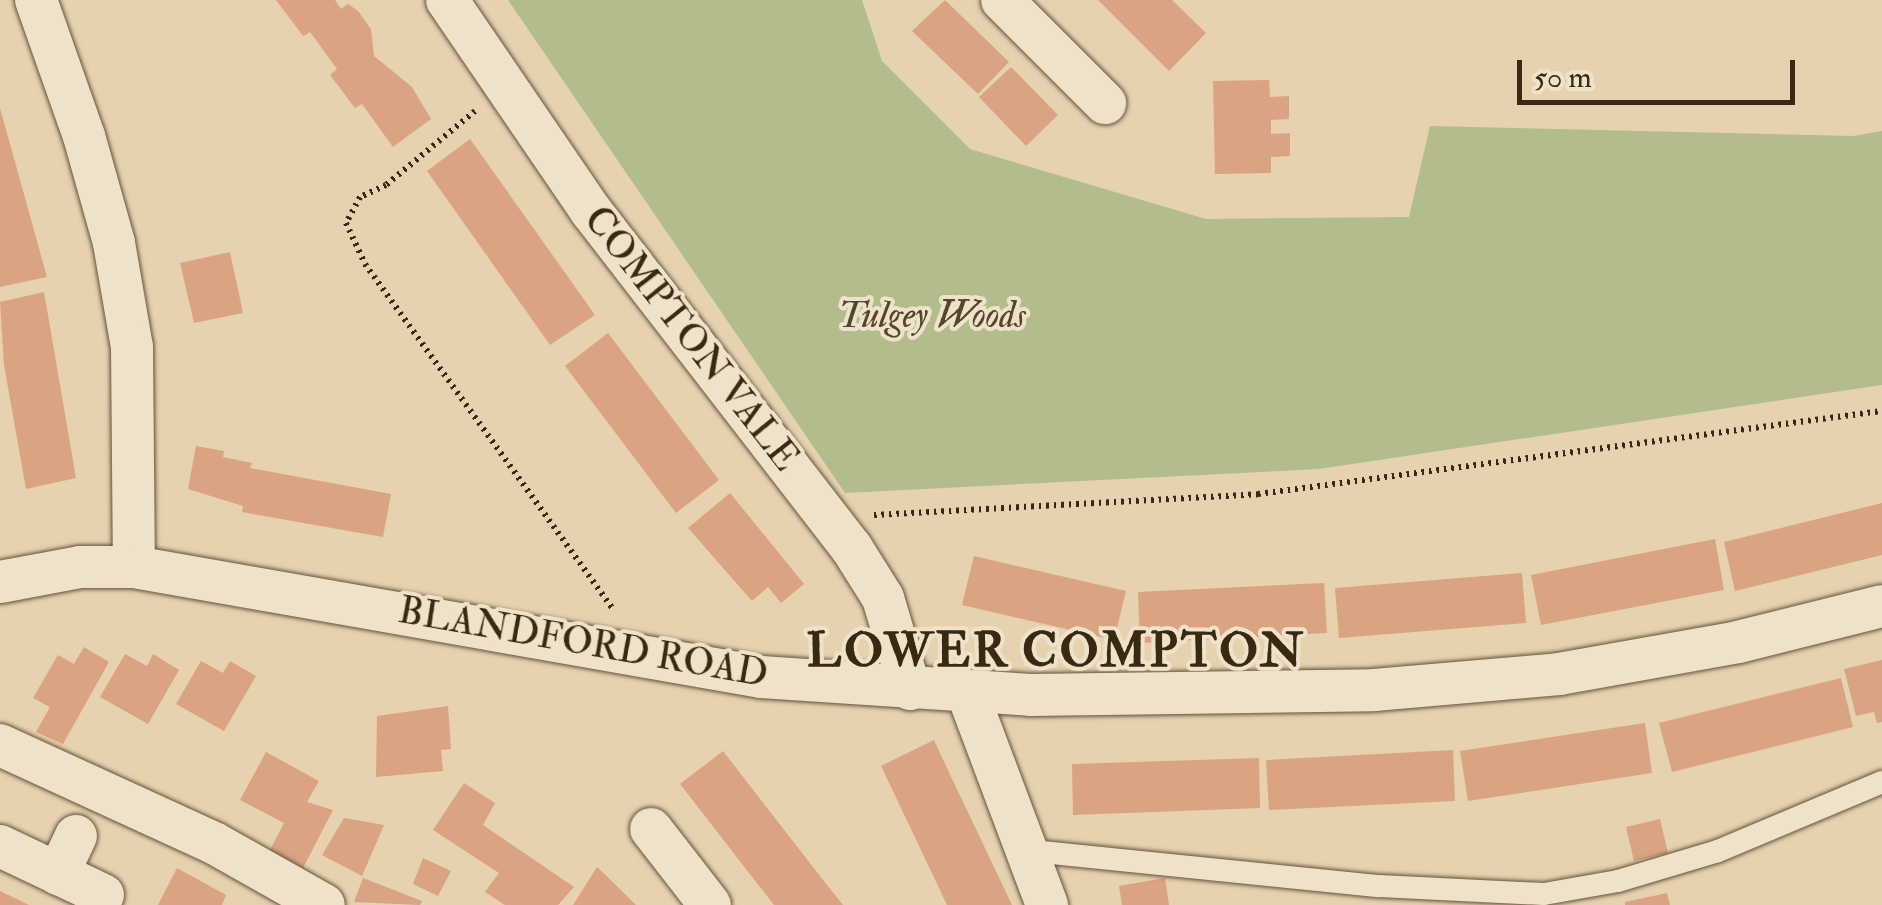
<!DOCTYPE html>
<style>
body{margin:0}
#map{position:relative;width:1882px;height:905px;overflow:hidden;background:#e6d2af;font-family:"IM FELL Double Pica",serif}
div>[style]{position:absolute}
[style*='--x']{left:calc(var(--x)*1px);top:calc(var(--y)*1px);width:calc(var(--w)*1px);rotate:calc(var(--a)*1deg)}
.green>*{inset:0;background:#b3bd8c}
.building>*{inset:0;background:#daa381}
.path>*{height:6px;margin-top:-3px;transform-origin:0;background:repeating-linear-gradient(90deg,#392912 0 2.5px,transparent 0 7.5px)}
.roads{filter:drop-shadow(0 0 2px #645339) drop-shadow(0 0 2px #645339)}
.service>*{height:22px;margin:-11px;padding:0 11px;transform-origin:11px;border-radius:11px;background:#efe2cb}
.minor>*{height:42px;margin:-21px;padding:0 21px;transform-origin:21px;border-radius:21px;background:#efe2cb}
span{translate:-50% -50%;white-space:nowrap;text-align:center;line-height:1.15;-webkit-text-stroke:8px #efe2cb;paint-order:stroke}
.park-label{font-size:38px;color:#51472a;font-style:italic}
.street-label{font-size:38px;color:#392912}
.district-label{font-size:48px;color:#392912;font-weight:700;letter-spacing:2.5px}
.scale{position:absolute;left:1517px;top:60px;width:278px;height:45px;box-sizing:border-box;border:5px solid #392912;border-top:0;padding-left:12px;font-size:30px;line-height:35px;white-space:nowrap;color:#392912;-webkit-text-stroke:8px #efe2cb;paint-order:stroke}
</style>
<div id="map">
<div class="green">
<i style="clip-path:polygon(508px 0,862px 0,882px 61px,970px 149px,1206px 219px,1409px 217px,1430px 126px,1853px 136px,1882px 131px,1882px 385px,1319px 469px,845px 493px)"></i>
</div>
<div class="building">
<i style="clip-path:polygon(276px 0,335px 0,341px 9px,348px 4px,358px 11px,371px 29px,374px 56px,412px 87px,431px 119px,393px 147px,362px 104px,355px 108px,330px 75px,337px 69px,310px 32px,303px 36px)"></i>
<i style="clip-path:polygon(945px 0,1009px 62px,978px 94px,912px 31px)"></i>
<i style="clip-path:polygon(1098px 0,1172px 0,1206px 33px,1169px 71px)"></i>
<i style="clip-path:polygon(1011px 67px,1058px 115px,1026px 146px,979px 97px)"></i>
<i style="clip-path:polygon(1269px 80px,1270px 97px,1289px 96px,1289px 119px,1271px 120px,1271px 134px,1290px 133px,1290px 156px,1271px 157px,1271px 173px,1215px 174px,1213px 81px)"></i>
<i style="clip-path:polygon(0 108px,47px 277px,0 287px)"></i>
<i style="clip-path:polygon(470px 139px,595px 315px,550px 345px,427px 171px)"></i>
<i style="clip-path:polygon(230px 252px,243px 313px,194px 323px,180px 263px)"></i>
<i style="clip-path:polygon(44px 292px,76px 478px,26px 489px,4px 365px,0 302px)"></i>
<i style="clip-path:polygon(608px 333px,719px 480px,676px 513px,565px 366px)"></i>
<i style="clip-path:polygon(196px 446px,224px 451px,223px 457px,252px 463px,250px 468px,391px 494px,383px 537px,242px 512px,243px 506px,188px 489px)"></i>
<i style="clip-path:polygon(730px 493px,804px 584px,781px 603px,768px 587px,752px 601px,688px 528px)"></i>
<i style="clip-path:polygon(1882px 503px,1882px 555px,1735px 591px,1724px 542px)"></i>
<i style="clip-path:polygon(1715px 539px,1724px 590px,1541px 625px,1531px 575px)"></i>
<i style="clip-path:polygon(974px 556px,1126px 591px,1114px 640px,962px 605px)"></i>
<i style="clip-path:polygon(1522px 573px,1526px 623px,1339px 638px,1335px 588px)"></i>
<i style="clip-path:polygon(1324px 583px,1327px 633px,1140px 643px,1138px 592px)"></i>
<i style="clip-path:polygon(84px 647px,109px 662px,63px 744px,36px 732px,50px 707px,33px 698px,58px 655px,74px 664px)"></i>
<i style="clip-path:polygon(125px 654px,147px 666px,153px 654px,179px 670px,148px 724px,100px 697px)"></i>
<i style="clip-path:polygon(1882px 660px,1882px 722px,1877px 723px,1874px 712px,1856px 716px,1844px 669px)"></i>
<i style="clip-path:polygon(201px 661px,223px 673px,230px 661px,256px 676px,224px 731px,176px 704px)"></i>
<i style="clip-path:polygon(1841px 678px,1853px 727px,1672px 772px,1659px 723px)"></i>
<i style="clip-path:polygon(448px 706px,451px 749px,441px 750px,443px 771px,376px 777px,377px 716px)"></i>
<i style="clip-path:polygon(1645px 723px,1652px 773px,1468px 801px,1460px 751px)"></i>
<i style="clip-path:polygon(934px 740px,945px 764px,1012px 905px,947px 905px,892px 789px,881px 766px)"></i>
<i style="clip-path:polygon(1453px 750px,1455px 801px,1269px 810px,1266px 760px)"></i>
<i style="clip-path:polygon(723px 751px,816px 871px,843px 905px,774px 905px,680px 784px)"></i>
<i style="clip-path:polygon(266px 752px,319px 781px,307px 802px,333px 810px,303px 868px,270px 850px,284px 823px,240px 800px)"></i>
<i style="clip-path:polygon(1259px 758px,1260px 808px,1073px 815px,1072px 764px)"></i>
<i style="clip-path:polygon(464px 783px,495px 803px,483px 825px,574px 887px,558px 905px,505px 905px,485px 892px,499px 873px,433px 830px)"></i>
<i style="clip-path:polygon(344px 818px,384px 825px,362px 876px,322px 855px)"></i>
<i style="clip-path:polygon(1660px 819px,1668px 853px,1634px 861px,1626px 827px)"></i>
<i style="clip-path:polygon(423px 858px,451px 871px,438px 896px,413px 884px)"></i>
<i style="clip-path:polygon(597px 867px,622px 891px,636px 905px,573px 905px)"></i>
<i style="clip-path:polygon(177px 868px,226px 895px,222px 905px,158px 905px)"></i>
<i style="clip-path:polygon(363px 878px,422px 901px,420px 905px,354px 902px)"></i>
<i style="clip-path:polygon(1165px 878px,1169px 905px,1122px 905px,1119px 886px)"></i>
<i style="clip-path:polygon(0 891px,29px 905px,0 905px)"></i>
<i style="clip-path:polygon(1667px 893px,1670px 905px,1625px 905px,1625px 902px)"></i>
</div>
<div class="path">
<i style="--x:475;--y:111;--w:116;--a:140.3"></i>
<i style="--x:386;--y:185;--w:29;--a:155"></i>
<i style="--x:360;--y:197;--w:30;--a:118"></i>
<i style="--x:346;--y:223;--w:45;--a:65.1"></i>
<i style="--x:365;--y:264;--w:427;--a:54.3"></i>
<i style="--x:874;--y:515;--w:385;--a:-3.1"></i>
<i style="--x:1258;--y:494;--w:629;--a:-7.58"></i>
</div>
<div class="roads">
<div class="service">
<i style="--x:1032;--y:851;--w:349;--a:5.8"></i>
<i style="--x:1379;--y:886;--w:165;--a:2.8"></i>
<i style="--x:1544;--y:894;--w:75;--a:-10"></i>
<i style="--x:1618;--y:881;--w:104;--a:-16.7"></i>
<i style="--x:1718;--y:851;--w:178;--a:-22.8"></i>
</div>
<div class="minor">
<i style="--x:36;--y:0;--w:144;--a:70.6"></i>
<i style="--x:84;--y:136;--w:111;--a:74.3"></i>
<i style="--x:114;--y:243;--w:106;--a:80.2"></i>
<i style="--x:132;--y:347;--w:220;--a:89.5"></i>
<i style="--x:447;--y:0;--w:255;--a:55.7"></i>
<i style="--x:591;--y:211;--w:425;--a:52.3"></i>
<i style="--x:851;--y:547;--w:60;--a:57.9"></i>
<i style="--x:883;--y:598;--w:95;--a:73.5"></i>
<i style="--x:1002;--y:0;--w:146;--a:45"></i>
<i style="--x:0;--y:582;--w:81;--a:-10.6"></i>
<i style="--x:80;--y:567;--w:54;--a:0"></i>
<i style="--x:134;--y:567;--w:637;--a:9.95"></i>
<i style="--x:761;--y:677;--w:270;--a:3.8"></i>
<i style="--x:1030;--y:695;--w:344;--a:-0.8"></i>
<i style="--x:1374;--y:690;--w:186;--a:-4.9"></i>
<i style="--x:1559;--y:674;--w:182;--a:-10.1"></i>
<i style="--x:1738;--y:642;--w:148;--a:-14"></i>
<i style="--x:967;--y:692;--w:228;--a:69.4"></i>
<i style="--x:0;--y:745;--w:235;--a:24.6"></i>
<i style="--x:214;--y:843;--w:126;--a:29.4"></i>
<i style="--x:651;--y:829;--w:96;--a:52.2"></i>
<i style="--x:0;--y:846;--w:114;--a:25.4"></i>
<i style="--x:58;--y:874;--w:42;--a:-64.7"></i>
</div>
</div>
<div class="park-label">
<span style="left:932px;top:316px">Tulgey Woods</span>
</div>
<div class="street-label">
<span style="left:691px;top:339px;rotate:52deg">COMPTON VALE</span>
<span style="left:583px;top:643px;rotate:10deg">BLANDFORD ROAD</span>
</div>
<div class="district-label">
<span style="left:1056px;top:652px">LOWER COMPTON</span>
</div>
<div class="scale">50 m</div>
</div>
